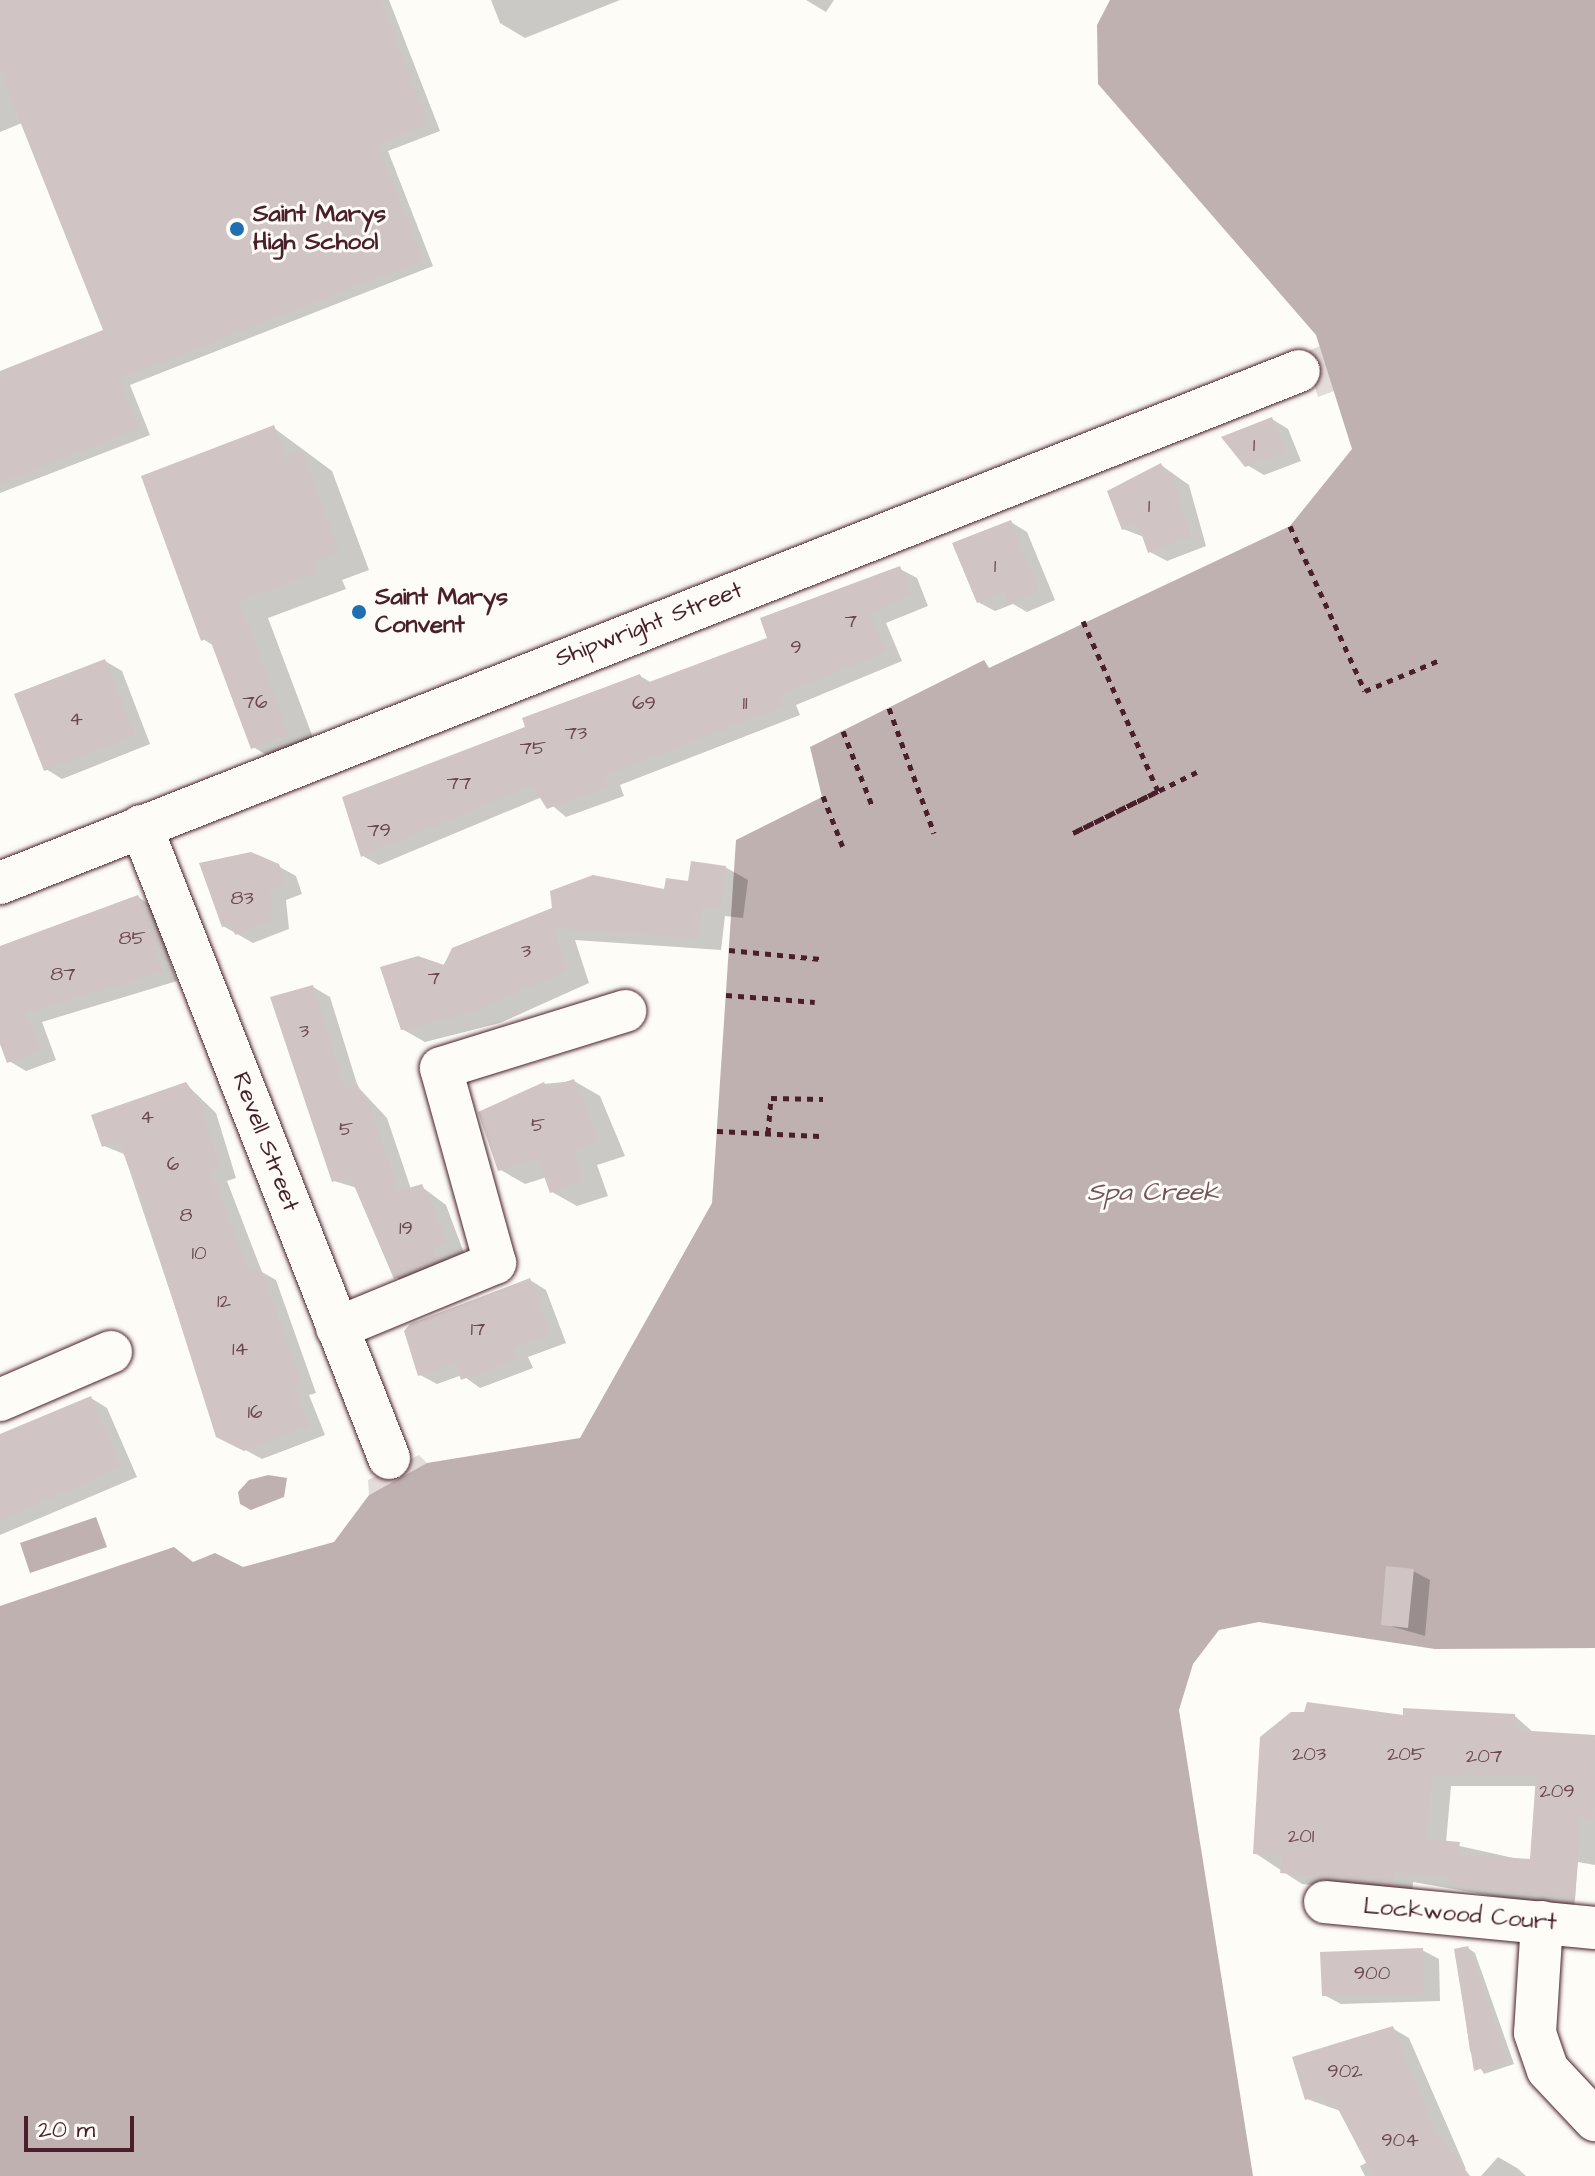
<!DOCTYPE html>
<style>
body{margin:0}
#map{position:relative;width:1595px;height:2176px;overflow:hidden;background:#fdfcf7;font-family:"Architects Daughter",sans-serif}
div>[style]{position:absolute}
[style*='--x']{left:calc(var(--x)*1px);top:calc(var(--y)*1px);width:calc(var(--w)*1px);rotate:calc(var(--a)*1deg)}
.green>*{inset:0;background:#e3dcda}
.water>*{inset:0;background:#c0b1b1}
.shadow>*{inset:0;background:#0003}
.building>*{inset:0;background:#d0c5c4}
.path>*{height:5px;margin-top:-2.5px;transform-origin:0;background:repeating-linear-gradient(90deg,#4a1f2b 0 6px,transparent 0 12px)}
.roads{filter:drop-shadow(0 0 2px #4a1f2b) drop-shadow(0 0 2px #4a1f2b)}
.street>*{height:42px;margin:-21px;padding:0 21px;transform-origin:21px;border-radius:21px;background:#fdfcf7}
.dots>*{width:22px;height:22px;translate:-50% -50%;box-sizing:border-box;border:4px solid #fdfcf7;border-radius:50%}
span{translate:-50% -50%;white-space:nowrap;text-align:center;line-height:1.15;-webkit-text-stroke:6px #fdfcf7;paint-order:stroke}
.number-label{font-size:20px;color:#6c4851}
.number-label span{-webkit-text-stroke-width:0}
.poi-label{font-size:24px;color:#4a1f2b;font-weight:700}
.left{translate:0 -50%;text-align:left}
.street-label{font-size:24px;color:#4a1f2b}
.water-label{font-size:26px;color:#73525a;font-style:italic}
.scale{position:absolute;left:24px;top:2116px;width:110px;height:36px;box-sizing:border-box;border:4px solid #4a1f2b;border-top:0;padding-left:10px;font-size:24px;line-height:28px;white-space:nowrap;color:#4a1f2b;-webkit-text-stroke:6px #fdfcf7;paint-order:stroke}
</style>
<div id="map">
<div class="green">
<i style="clip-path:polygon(1341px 338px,1337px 390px,1318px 397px,1305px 352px)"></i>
<i style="clip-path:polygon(419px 1455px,427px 1463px,369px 1495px,368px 1480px)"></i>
</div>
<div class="water">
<i style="clip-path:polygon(1110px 0,1595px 0,1595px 1648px,1435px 1649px,1259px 1622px,1219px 1630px,1193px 1664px,1179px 1710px,1253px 2176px,0 2176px,0 1606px,174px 1547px,193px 1562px,215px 1553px,243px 1567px,334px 1542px,369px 1495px,427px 1463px,580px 1438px,712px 1203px,736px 840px,822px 797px,810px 747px,984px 660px,989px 668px,1290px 526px,1352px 449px,1316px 335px,1098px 84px,1097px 25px)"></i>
<i style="clip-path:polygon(268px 1475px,287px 1478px,284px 1497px,251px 1510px,240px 1504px,238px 1492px,249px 1480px)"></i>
<i style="clip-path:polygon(96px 1517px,107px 1547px,30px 1573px,20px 1543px)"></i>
</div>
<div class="shadow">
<i style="clip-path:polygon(25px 0,389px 0,440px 131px,388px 151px,433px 266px,130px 385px,150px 435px,0 493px,0 374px,105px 331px,22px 123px,0 132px,0 10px)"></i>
<i style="clip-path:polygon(491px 0,620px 0,525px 38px,500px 23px)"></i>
<i style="clip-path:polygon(806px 0,834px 0,826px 12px)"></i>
<i style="clip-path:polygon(1272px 419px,1288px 429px,1301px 461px,1264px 475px,1247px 465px)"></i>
<i style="clip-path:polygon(274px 428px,332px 471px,369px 570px,342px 580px,346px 589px,268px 618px,318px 751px,283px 765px,253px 747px,214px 646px,203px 639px)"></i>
<i style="clip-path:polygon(1161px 465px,1189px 485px,1206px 546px,1167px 561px,1150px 552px,1144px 537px,1123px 529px)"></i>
<i style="clip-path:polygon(1011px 522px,1027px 532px,1055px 600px,1027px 612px,1013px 604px,995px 611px,978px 602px)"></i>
<i style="clip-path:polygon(900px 569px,917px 578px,928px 606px,886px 623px,902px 661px,796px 705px,800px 715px,620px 785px,624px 796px,566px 817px,542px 797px,379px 865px,363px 856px,528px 728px,640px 676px,652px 683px,770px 640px)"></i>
<i style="clip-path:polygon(105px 661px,122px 671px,150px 744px,62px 779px,46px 769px)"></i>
<i style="clip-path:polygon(278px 866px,296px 876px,302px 894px,286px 900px,289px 929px,253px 943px,223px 926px)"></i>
<i style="clip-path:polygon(725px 867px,748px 880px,743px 918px,725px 916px,721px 950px,575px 940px,589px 983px,500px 1023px,425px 1042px,402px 1029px,453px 950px,665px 892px)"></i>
<i style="clip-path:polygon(138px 897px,154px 907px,177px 953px,168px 956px,177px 981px,42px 1022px,56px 1060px,26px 1071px,9px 1061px,0 1038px,0 948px)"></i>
<i style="clip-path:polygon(313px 987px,330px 997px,358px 1087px,387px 1118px,411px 1189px,422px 1187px,446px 1205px,464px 1253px,449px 1258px,453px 1270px,412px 1287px,395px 1277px,357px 1188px,334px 1181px)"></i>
<i style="clip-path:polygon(574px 1081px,600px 1096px,625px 1156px,597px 1165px,608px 1196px,577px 1206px,552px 1192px,547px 1177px,525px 1184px,499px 1169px,544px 1084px)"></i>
<i style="clip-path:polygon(186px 1084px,216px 1113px,236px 1178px,227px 1181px,262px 1272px,276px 1280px,316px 1393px,309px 1395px,325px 1435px,262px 1459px,218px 1435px,124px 1154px,104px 1146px)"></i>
<i style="clip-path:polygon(530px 1280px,546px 1290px,566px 1343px,528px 1357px,533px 1368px,480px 1388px,462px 1375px,437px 1384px,420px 1375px)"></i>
<i style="clip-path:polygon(91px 1398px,107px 1408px,137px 1477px,0 1535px,0 1437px)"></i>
<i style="clip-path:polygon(1413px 1571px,1430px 1580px,1425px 1636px,1383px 1624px)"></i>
<i style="clip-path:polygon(evenodd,1515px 1716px,1535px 1734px,1595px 1740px,1595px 1865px,1578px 1862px,1574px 1910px,1413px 1882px,1412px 1895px,1302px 1884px,1255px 1853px,1405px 1717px,1515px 1716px,1451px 1786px,1537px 1786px,1532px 1862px,1446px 1843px,1451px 1786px)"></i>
<i style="clip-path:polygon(1468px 1948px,1475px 1953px,1514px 2064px,1484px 2074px,1470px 2051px,1456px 1951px)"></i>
<i style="clip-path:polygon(1422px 1950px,1439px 1959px,1440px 2001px,1341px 2004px,1324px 1995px)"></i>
<i style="clip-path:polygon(1392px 2028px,1409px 2038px,1466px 2169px,1451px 2176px,1365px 2176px,1360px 2166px,1368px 2162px,1343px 2112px,1307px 2099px)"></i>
<i style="clip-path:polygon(1498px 2157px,1517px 2168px,1526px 2176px,1481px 2176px)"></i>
</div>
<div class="building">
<i style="clip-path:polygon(0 0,381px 0,429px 124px,378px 144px,423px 260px,120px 379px,139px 428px,0 483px,0 371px,103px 330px,0 71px)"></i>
<i style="clip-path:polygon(1272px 417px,1286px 452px,1245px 467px,1221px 437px)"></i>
<i style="clip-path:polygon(274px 425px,285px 457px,302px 451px,340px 553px,313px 562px,317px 572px,239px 601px,289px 734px,251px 749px,209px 637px,201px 641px,141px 476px)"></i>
<i style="clip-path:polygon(1161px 463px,1166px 475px,1172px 473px,1191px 537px,1148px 553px,1138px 524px,1122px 530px,1107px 491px)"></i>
<i style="clip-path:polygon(1011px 520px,1039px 591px,1008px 604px,1004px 592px,977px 603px,952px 543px)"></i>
<i style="clip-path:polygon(900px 566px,912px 596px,870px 613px,887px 651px,780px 696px,784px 706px,604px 776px,608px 787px,547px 809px,532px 785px,361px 857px,342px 797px,525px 727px,522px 718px,603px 688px,640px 674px,644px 684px,767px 638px,760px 618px)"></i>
<i style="clip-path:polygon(105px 659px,135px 735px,44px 771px,14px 694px)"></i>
<i style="clip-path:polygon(251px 852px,279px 864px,286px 885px,270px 890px,273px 920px,235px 935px,231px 924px,222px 927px,199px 863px)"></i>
<i style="clip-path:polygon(691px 861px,726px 866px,721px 907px,703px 905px,699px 938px,554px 928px,567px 970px,477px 1011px,401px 1030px,380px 967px,418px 956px,444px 965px,452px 948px,552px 908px,550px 891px,593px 875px,664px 889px,666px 878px,688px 881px)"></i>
<i style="clip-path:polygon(138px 895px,161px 943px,152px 947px,162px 972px,26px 1013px,41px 1050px,7px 1063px,0 1044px,0 946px)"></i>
<i style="clip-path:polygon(313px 985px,345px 1088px,357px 1084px,370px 1107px,399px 1191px,422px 1184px,448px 1243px,433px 1249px,438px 1261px,394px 1279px,350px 1176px,332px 1182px,270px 997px)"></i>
<i style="clip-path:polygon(574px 1079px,600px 1141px,573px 1151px,584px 1181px,550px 1193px,538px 1159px,498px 1171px,478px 1112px,544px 1082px,547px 1088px)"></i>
<i style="clip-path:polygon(186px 1082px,200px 1102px,220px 1169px,211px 1172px,250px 1272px,260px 1268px,291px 1351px,301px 1383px,294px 1386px,309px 1426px,244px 1451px,216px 1437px,136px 1183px,118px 1141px,102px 1147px,91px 1115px)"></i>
<i style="clip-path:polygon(530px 1278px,550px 1334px,513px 1348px,517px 1359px,461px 1380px,455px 1363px,418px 1376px,404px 1331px,410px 1324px)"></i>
<i style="clip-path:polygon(91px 1396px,121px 1467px,0 1521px,0 1434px)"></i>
<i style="clip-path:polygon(1386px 1566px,1414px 1569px,1408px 1628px,1381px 1625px)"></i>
<i style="clip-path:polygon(evenodd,1307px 1702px,1403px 1715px,1403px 1708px,1515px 1714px,1515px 1730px,1595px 1735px,1594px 1821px,1580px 1820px,1575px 1899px,1450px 1884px,1451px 1877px,1394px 1872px,1393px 1884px,1280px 1873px,1282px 1855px,1253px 1854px,1260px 1737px,1291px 1712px,1304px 1712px,1307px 1702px,1536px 1775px,1530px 1859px,1458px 1854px,1460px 1842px,1426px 1839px,1432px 1776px,1536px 1775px)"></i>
<i style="clip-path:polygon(1468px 1946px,1507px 2060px,1474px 2071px,1454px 1949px)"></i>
<i style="clip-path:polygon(1423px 1948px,1424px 1993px,1322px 1996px,1320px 1952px)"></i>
<i style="clip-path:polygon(1393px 2026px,1434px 2128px,1470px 2176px,1373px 2176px,1335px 2103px,1327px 2105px,1323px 2094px,1305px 2100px,1292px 2057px)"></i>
</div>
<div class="path">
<i style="--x:1290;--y:526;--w:181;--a:65.6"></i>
<i style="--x:1365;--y:691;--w:81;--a:-22.5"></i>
<i style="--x:1083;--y:621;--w:186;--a:66.2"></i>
<i style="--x:1158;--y:791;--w:95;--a:153.7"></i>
<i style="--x:1073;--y:833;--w:138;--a:-26.2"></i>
<i style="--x:889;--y:708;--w:133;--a:70.2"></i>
<i style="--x:843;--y:731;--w:83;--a:68.7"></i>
<i style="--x:823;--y:796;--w:58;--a:68.7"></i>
<i style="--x:729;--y:950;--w:92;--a:5.6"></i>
<i style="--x:726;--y:995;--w:89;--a:4.5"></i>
<i style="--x:717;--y:1131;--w:103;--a:2.8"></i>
<i style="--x:768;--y:1133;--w:35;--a:-85"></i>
<i style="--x:771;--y:1098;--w:52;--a:1.1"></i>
</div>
<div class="roads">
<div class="street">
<i style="--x:141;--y:826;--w:679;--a:68.57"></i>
<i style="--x:0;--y:883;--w:1396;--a:-21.51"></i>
<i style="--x:337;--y:1328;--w:171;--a:-22.4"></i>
<i style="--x:495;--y:1263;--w:202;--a:-105.5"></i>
<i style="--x:441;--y:1068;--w:193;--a:-17.2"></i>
<i style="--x:0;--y:1400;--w:121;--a:-23.4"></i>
<i style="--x:1325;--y:1902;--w:271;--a:5.5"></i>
<i style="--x:1542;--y:1922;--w:111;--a:93.6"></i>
<i style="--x:1535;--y:2033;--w:39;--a:71"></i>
<i style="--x:1548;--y:2070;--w:69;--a:46.8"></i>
</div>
</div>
<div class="dots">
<i style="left:237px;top:229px;background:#1f6fb2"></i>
<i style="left:359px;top:612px;background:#1f6fb2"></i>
</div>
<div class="number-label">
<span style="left:1254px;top:445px">1</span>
<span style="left:1149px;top:506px">1</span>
<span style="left:995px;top:566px">1</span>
<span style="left:851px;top:621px">7</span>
<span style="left:796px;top:647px">9</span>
<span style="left:255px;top:702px">76</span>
<span style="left:644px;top:703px">69</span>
<span style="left:745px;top:703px">11</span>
<span style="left:76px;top:719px">4</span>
<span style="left:576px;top:733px">73</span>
<span style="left:533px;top:748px">75</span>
<span style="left:459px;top:783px">77</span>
<span style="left:379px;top:830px">79</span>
<span style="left:242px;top:898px">83</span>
<span style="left:132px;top:938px">85</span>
<span style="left:526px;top:951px">3</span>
<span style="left:63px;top:974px">87</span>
<span style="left:434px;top:978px">7</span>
<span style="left:304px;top:1031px">3</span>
<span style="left:147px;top:1117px">4</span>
<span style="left:538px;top:1125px">5</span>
<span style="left:346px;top:1129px">5</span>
<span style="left:173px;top:1164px">6</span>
<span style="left:186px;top:1215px">8</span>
<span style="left:406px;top:1228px">19</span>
<span style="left:199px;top:1253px">10</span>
<span style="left:224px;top:1301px">12</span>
<span style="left:478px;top:1329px">17</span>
<span style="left:240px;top:1349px">14</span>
<span style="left:255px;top:1412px">16</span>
<span style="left:1309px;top:1754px">203</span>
<span style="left:1406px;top:1754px">205</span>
<span style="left:1484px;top:1756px">207</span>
<span style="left:1557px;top:1791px">209</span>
<span style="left:1301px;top:1836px">201</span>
<span style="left:1372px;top:1973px">900</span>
<span style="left:1345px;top:2071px">902</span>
<span style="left:1400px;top:2140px">904</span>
</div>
<div class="poi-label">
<span class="left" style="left:253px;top:229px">Saint Marys<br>High School</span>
<span class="left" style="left:375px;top:612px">Saint Marys<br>Convent</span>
</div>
<div class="street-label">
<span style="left:649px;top:625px;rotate:-21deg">Shipwright Street</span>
<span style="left:265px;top:1142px;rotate:69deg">Revell Street</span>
<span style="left:1460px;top:1915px;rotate:5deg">Lockwood Court</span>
</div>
<div class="water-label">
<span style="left:1153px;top:1193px">Spa Creek</span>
</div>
<div class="scale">20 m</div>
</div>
